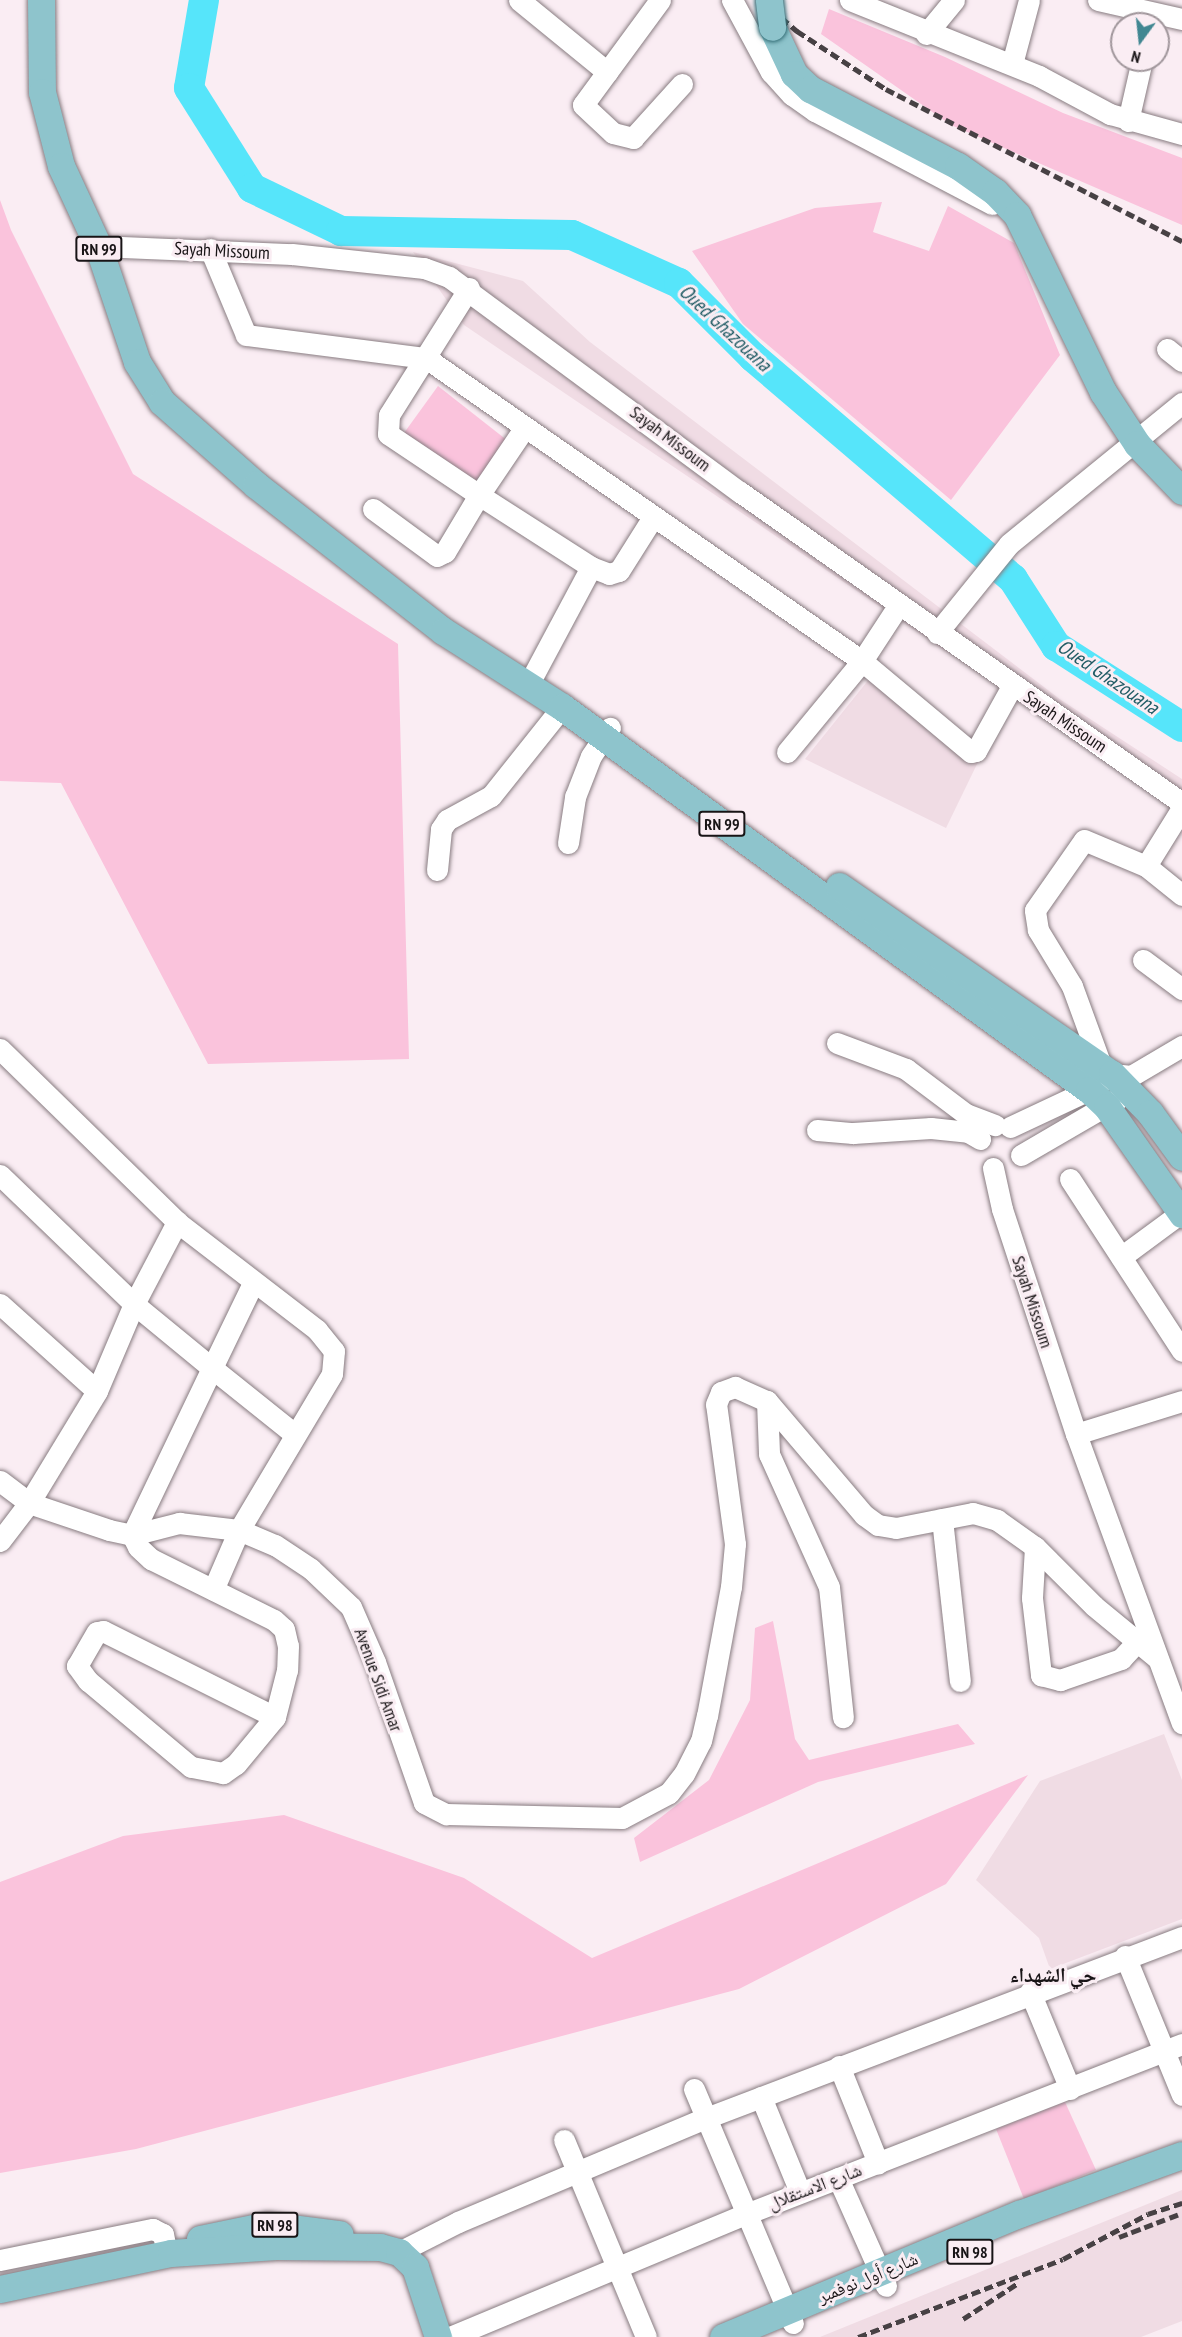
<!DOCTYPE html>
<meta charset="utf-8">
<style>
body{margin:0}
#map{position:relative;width:1182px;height:2337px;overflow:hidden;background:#faedf3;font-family:"PT Sans Narrow","Noto Naskh Arabic",sans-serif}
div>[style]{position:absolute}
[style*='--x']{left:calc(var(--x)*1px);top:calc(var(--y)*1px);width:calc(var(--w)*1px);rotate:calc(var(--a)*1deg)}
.built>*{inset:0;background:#f0dce4}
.green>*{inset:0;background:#fac3dc}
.river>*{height:30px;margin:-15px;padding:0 15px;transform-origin:15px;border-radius:15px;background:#56e5fa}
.roads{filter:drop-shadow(0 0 2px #887c81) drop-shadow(0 0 2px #887c81)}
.minor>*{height:21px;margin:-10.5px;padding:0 10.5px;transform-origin:10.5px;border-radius:10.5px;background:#fff}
.major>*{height:27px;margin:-13.5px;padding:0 13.5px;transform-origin:13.5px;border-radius:13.5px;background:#8ec4cc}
.rail>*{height:4.5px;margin-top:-2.25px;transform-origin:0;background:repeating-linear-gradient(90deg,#474144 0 9px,transparent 0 13.5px)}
.bridges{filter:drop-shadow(0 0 2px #336d76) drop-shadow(0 0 2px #336d76)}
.major-bridge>*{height:27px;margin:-13.5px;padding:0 13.5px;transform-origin:13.5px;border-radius:13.5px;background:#8ec4cc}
span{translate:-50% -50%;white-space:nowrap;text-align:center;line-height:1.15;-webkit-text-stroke:6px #faedf3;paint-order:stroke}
.shield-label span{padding:2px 4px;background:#faedf3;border:2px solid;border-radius:4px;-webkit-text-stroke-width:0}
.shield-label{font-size:16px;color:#181416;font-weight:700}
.street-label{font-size:18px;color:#181416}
.water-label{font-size:20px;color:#215c65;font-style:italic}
.neighbourhood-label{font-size:20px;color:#181416;font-weight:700}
.north{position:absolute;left:1110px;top:12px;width:60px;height:60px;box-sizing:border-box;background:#faedf3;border:2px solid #a0969b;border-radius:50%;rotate:195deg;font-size:16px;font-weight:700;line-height:24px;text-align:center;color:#181416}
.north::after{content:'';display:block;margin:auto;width:21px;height:27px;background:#418792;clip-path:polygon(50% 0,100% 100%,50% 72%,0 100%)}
</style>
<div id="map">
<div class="built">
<i style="clip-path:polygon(413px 252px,523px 281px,590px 342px,1061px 700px,1182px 779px,1182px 811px,464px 325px)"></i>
<i style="clip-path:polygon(870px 678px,979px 760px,946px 828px,805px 759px)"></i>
<i style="clip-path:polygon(1164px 1734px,1182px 1780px,1182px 1919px,1050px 1969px,1039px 1938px,976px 1880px,1040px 1781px)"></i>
<i style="clip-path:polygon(1182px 2190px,1182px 2321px,1141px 2337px,820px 2337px)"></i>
</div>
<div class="green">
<i style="clip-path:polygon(829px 9px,945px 57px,1063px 113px,1182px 158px,1182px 225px,951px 125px,821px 34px)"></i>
<i style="clip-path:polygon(0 200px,11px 230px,133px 474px,398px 644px,409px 1059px,208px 1064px,61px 783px,0 781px)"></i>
<i style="clip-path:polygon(882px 202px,873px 232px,929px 251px,948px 206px,1014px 243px,1060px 355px,951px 500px,743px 324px,692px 251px,815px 208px)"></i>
<i style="clip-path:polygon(438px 386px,508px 441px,473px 485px,404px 433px)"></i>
<i style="clip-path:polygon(773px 1621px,795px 1739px,809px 1760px,958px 1724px,975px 1744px,818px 1782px,640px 1862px,634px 1838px,709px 1780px,750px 1700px,755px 1628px)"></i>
<i style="clip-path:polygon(1028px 1775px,946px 1884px,739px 1989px,136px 2149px,0 2173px,0 1882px,123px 1836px,284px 1815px,464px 1878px,592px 1958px)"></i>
<i style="clip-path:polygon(1065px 2102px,1096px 2170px,1024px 2199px,996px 2129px)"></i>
</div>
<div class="river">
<i style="--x:204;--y:0;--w:89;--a:99.7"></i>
<i style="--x:189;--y:88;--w:118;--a:57.8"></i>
<i style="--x:252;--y:188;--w:99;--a:25.8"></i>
<i style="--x:341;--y:231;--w:231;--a:1"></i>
<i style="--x:572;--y:235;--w:117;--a:24.2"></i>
<i style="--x:679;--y:283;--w:105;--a:45"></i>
<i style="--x:753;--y:357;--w:342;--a:40.5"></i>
<i style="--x:1013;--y:579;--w:80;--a:57.3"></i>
<i style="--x:1056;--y:646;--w:150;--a:32.7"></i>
</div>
<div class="roads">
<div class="minor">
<i style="--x:519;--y:0;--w:114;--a:39.3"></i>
<i style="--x:660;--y:0;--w:130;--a:126.3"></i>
<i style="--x:583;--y:105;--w:41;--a:43"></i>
<i style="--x:613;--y:133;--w:21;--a:14"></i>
<i style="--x:633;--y:138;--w:73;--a:-47.8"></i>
<i style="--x:732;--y:0;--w:82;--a:61.6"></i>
<i style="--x:771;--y:72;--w:31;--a:48"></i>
<i style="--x:792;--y:95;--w:28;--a:35"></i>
<i style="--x:815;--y:111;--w:200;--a:27.7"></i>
<i style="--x:850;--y:0;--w:204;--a:21.9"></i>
<i style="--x:1039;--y:76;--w:81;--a:28.2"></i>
<i style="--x:1110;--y:114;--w:75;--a:15.5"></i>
<i style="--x:1098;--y:0;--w:86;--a:12.7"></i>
<i style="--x:926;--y:34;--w:44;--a:-50.5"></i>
<i style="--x:1012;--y:64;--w:66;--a:-75.1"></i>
<i style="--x:1128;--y:121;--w:63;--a:-77.1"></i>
<i style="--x:98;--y:246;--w:194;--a:2.4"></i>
<i style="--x:292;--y:254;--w:133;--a:6.1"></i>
<i style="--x:424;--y:268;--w:27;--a:20"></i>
<i style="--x:449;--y:277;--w:362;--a:36.5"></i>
<i style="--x:740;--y:492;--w:540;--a:35.13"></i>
<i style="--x:210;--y:249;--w:93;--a:67.3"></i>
<i style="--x:246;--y:335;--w:181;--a:7.3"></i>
<i style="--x:426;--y:358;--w:531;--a:34.8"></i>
<i style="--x:862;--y:661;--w:142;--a:39.9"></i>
<i style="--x:971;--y:752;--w:5;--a:-11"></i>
<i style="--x:976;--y:751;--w:74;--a:-61"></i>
<i style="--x:469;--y:288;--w:150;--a:122.2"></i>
<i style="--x:389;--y:415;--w:19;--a:93"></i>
<i style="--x:388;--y:434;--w:110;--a:33.8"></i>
<i style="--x:479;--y:495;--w:82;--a:-55.9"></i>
<i style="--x:1167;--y:349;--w:19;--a:39"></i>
<i style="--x:373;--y:509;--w:79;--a:36.3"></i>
<i style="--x:437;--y:556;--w:9;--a:-27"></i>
<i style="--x:445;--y:552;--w:66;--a:-59.2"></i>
<i style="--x:479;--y:495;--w:133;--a:32.7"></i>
<i style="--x:591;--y:567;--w:19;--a:21"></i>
<i style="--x:609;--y:574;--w:10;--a:-17"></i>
<i style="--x:619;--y:571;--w:64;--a:-57.8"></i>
<i style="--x:937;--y:633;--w:114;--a:-51"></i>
<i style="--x:1009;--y:544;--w:223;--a:-39.2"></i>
<i style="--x:527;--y:687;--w:136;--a:-61.9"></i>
<i style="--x:787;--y:752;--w:118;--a:-50.5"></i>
<i style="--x:862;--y:661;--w:66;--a:-56.8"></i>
<i style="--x:1182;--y:808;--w:68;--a:121.8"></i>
<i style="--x:1146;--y:866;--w:46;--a:38.9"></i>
<i style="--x:568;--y:843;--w:47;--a:-81.3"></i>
<i style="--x:575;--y:797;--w:44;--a:-68.7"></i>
<i style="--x:591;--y:756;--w:34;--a:-56"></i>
<i style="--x:437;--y:870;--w:41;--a:-84.4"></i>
<i style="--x:441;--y:829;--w:11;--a:-56"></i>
<i style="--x:447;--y:820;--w:50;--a:-28.6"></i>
<i style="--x:491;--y:796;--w:114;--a:-51.4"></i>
<i style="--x:1143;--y:960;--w:49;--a:36.6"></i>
<i style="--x:837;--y:1043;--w:74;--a:20.6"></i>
<i style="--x:906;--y:1069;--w:75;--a:36.9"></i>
<i style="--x:966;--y:1114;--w:31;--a:21"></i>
<i style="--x:0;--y:1049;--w:248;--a:44.3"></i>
<i style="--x:177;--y:1222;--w:177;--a:37.6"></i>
<i style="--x:317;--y:1330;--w:27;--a:51"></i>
<i style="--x:334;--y:1351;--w:23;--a:95"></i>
<i style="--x:332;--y:1374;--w:182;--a:120.8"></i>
<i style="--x:239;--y:1530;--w:65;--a:113.4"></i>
<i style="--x:1102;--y:1068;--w:87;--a:-110.1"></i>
<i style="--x:1072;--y:986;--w:66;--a:-121.3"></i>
<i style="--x:1038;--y:930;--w:20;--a:-99"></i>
<i style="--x:1035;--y:910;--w:85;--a:-55"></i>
<i style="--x:1084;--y:840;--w:67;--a:22.8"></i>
<i style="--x:1010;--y:1127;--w:87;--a:-25.1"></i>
<i style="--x:1089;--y:1090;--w:28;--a:-35"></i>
<i style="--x:1112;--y:1074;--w:19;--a:6"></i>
<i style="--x:1131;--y:1076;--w:59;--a:-30.5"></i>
<i style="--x:817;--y:1130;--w:36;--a:5"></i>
<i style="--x:853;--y:1133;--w:78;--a:-3.7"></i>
<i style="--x:931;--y:1128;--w:37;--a:6"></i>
<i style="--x:968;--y:1132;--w:14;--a:30"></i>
<i style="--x:1021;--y:1155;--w:113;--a:-30.2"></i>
<i style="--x:993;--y:1168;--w:42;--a:77.6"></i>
<i style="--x:1002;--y:1209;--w:237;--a:71.8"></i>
<i style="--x:1076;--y:1434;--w:308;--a:69.9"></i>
<i style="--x:0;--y:1175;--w:186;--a:43.9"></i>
<i style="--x:134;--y:1304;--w:101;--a:39.4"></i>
<i style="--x:212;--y:1368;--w:185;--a:115.6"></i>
<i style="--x:132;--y:1535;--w:13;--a:63"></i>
<i style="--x:138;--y:1547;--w:18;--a:43"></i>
<i style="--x:151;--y:1559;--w:137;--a:26.4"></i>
<i style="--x:274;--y:1620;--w:13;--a:42"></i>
<i style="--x:284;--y:1629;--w:17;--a:77"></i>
<i style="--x:288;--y:1646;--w:24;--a:92"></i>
<i style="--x:287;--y:1670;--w:49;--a:104.3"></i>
<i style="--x:275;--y:1717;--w:61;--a:129.7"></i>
<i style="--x:236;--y:1764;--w:16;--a:145"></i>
<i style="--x:223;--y:1773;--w:33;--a:-169"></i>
<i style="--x:191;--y:1767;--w:134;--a:-140.1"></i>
<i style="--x:88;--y:1681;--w:19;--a:-126"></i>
<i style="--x:77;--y:1666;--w:39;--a:-60"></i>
<i style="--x:97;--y:1632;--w:6;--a:-9"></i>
<i style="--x:103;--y:1631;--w:192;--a:26.6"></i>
<i style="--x:1070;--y:1179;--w:205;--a:56.9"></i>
<i style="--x:1121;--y:1257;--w:76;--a:-36.4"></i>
<i style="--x:253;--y:1283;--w:94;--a:115.8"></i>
<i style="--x:212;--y:1368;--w:104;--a:38.7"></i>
<i style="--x:0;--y:1304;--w:130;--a:41.9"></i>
<i style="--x:767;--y:1401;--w:53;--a:87.8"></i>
<i style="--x:769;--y:1454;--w:146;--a:65.7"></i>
<i style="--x:829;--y:1587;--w:131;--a:83.9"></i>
<i style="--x:1076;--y:1434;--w:111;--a:-17.3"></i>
<i style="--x:0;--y:1481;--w:36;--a:37"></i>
<i style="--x:29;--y:1503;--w:84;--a:18.6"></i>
<i style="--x:109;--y:1530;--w:24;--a:12"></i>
<i style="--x:132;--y:1535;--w:49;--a:-14.3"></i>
<i style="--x:179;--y:1523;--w:60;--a:6.7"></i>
<i style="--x:239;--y:1530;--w:39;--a:23"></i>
<i style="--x:275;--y:1545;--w:43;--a:33.7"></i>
<i style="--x:311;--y:1569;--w:55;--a:43.5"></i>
<i style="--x:351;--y:1607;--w:60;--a:66.4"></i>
<i style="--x:375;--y:1662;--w:149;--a:70.8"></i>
<i style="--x:424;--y:1803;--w:25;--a:27"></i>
<i style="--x:446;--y:1814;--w:176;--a:1.3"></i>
<i style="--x:622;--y:1818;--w:53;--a:-28"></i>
<i style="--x:669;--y:1793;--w:24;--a:-52"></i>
<i style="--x:684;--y:1774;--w:37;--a:-63"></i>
<i style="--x:701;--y:1741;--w:26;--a:-77"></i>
<i style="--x:707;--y:1716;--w:131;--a:-79.5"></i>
<i style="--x:731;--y:1587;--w:43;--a:-84.7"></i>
<i style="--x:735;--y:1544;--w:141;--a:-97.7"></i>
<i style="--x:716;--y:1404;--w:13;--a:-67"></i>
<i style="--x:721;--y:1392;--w:15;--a:-20"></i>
<i style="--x:735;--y:1387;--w:35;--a:24"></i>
<i style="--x:767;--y:1401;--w:150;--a:49.6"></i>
<i style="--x:864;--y:1515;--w:17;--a:36"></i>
<i style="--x:878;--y:1525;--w:18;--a:9"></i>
<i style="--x:896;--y:1528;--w:78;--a:-11"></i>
<i style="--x:973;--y:1513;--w:25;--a:16"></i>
<i style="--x:997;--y:1520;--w:47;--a:35.4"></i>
<i style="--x:1035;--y:1547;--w:83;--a:45"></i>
<i style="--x:1094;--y:1606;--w:82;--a:39.5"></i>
<i style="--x:942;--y:1519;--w:163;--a:83.7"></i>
<i style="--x:0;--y:1541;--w:48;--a:-52.7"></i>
<i style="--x:29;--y:1503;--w:131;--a:-58.7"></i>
<i style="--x:97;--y:1391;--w:95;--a:-67"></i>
<i style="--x:134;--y:1304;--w:93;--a:-62.3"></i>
<i style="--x:1035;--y:1547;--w:51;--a:93.4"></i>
<i style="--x:1032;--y:1598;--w:78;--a:83.3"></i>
<i style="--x:1041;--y:1675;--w:20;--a:15"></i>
<i style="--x:1060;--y:1680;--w:65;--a:-19"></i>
<i style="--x:1121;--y:1659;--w:23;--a:-47"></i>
<i style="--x:1125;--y:1956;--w:150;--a:67.7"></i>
<i style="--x:1030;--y:1992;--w:105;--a:67.6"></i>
<i style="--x:839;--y:2066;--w:105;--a:68.1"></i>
<i style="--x:694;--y:2089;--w:254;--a:67.1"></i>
<i style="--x:761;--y:2097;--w:103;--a:67.7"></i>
<i style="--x:564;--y:2140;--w:213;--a:67.4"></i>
<i style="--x:838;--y:2178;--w:118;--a:66"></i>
<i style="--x:399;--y:2252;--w:66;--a:-27"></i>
<i style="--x:458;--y:2222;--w:269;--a:-22.8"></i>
<i style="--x:706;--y:2118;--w:509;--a:-20.82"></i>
<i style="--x:0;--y:2260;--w:156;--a:-11.5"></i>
<i style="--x:153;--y:2229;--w:11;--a:27"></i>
<i style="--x:163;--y:2234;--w:20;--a:79"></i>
<i style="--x:450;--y:2337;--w:321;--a:-22.6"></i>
<i style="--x:746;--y:2214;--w:468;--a:-21.3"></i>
</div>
<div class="major">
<i style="--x:41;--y:0;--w:92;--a:89.4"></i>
<i style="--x:42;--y:92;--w:76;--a:75.6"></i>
<i style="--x:61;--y:166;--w:88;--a:65.2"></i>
<i style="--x:98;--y:246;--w:122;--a:71.4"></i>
<i style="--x:137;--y:362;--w:47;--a:58"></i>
<i style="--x:162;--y:402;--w:125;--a:41.4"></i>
<i style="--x:256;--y:485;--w:237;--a:38"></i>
<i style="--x:443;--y:631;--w:141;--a:32.6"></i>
<i style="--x:562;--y:707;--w:651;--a:36.01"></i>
<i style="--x:1089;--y:1090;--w:25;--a:43"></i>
<i style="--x:1107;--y:1107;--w:131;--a:55"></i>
<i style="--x:772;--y:27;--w:52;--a:64.9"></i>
<i style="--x:794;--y:74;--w:22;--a:43"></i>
<i style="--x:810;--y:89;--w:167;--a:27.5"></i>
<i style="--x:958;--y:166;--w:45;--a:35.1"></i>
<i style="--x:995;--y:192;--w:32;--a:46"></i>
<i style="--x:1017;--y:215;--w:197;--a:64.1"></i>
<i style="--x:1103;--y:392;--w:62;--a:56.8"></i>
<i style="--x:1137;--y:444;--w:65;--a:46.2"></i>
<i style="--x:839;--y:886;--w:331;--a:34.6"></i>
<i style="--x:1112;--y:1074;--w:54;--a:45.7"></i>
<i style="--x:1150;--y:1113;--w:54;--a:54"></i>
<i style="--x:200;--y:2239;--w:68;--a:-11.8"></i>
<i style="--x:267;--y:2225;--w:73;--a:7.1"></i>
<i style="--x:0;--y:2289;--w:175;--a:-11.9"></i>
<i style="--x:171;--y:2253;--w:105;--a:-3.8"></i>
<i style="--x:276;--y:2246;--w:104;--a:0.6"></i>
<i style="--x:380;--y:2247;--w:20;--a:15"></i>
<i style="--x:399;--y:2252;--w:22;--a:43"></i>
<i style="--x:415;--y:2267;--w:74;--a:71.8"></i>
<i style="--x:723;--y:2337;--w:321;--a:-22.6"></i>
<i style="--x:1019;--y:2214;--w:173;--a:-19.9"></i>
</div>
</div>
<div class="rail">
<i style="--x:761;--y:0;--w:48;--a:40.7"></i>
<i style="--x:797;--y:31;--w:106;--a:33.1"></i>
<i style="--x:886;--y:89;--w:333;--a:27.2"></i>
<i style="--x:1119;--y:2237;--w:67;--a:-20.9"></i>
<i style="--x:963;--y:2319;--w:66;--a:-33.2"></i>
<i style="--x:858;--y:2337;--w:219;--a:-20.8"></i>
<i style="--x:1063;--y:2259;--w:96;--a:-27.9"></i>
<i style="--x:1148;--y:2214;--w:36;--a:-18"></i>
</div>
<div class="bridges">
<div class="major-bridge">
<i style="--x:769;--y:1;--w:26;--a:83"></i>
</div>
</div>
<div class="shield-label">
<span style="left:99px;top:249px">RN 99</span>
<span style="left:722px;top:824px">RN 99</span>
<span style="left:275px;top:2225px">RN 98</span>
<span style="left:970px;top:2252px">RN 98</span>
</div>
<div class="street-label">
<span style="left:222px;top:251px;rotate:3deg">Sayah Missoum</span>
<span style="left:670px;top:439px;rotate:37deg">Sayah Missoum</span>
<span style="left:1065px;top:722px;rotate:34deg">Sayah Missoum</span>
<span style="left:1032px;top:1302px;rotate:72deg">Sayah Missoum</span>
<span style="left:378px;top:1680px;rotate:70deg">Avenue Sidi Amar</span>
<span style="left:815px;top:2187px;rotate:-21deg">شارع الاستقلال</span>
<span style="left:868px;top:2278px;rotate:-22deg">شارع أول نوفمبر</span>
</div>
<div class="water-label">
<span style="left:725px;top:328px;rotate:43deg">Oued Ghazouana</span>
<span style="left:1108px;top:677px;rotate:34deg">Oued Ghazouana</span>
</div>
<div class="neighbourhood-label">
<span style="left:1053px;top:1975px">حي الشهداء</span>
</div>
<div class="north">N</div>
</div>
